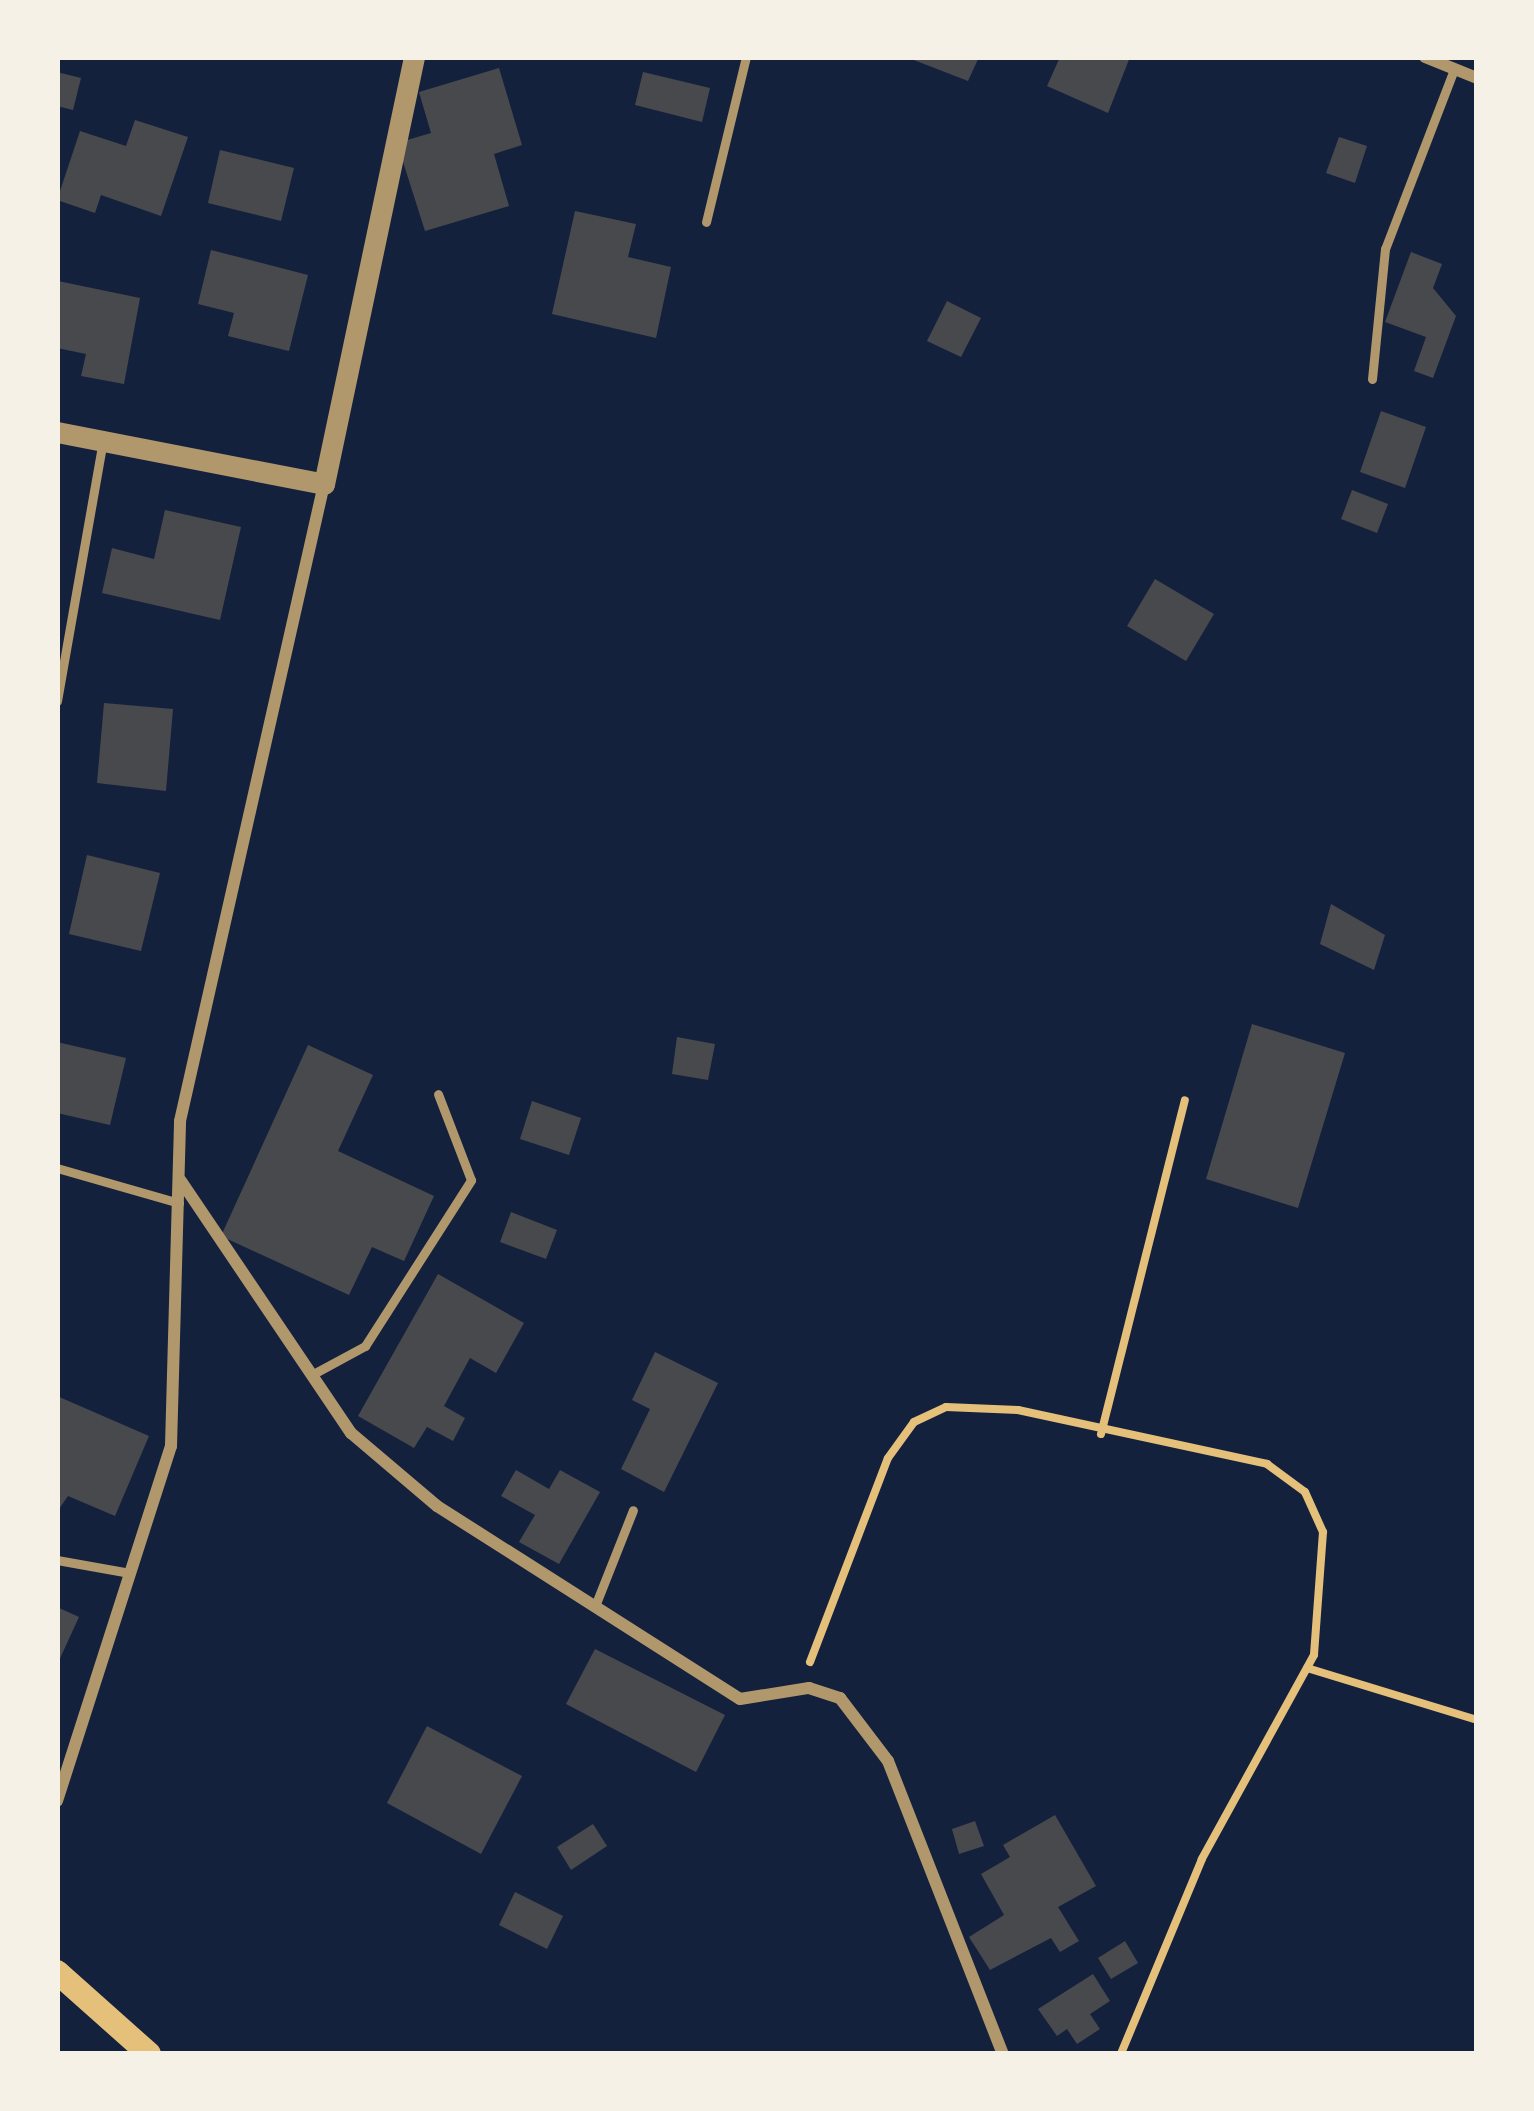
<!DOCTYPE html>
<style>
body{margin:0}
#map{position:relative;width:1534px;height:2111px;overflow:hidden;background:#14213d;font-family:"Source Sans 3",sans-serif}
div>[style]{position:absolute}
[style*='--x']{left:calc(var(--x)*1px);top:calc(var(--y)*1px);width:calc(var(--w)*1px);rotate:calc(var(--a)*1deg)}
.building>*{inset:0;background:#48494c}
.path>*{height:8px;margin:-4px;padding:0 4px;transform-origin:4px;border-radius:4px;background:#e5c07b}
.service>*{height:9px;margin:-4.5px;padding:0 4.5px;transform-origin:4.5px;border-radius:4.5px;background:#b1986c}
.minor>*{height:12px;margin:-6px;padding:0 6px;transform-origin:6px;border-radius:6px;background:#b1986c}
.tertiary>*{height:21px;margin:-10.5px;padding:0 10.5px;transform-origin:10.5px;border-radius:10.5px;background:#b1986c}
.secondary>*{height:24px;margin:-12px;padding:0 12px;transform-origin:12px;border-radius:12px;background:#e5c07b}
span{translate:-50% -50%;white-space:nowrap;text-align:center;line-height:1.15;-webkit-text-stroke:9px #f6f1e7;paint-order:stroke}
.frame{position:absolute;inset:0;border:60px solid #f6f1e7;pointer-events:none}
</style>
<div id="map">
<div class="building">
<i style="clip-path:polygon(906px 57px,979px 57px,968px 81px)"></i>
<i style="clip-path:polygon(1060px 57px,1130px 57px,1108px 113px,1047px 86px)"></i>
<i style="clip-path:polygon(499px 68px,522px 145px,494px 154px,509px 206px,425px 231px,397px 143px,431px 133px,419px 92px)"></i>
<i style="clip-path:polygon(57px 72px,81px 78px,73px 110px,57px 106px)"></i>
<i style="clip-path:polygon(643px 72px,710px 88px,702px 122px,635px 105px)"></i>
<i style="clip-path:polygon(135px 120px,188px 137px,161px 216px,101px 195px,95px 213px,57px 200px,80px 131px,126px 146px)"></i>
<i style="clip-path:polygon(1339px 137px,1367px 146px,1355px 183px,1326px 173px)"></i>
<i style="clip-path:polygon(220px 150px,294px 168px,281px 221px,208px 203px)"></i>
<i style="clip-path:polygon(575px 211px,636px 224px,628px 257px,671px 267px,656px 338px,552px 314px)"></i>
<i style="clip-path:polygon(211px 250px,308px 275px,289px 351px,228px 336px,234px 313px,198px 304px)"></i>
<i style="clip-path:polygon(1411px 252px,1442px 264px,1433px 288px,1456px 316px,1433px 378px,1414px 371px,1426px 337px,1385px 322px)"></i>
<i style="clip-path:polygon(58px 281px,140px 298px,124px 384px,81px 376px,86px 354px,57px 348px)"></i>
<i style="clip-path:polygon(947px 301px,981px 318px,961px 357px,927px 341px)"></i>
<i style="clip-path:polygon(1381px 411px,1426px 427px,1405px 488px,1360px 472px)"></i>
<i style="clip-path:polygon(1352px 490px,1388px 504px,1377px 533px,1341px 519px)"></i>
<i style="clip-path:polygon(165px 510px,241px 527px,220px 620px,102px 593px,112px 548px,154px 559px)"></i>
<i style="clip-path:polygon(1155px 579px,1214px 614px,1186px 661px,1127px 626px)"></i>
<i style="clip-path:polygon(104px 703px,173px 709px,166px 791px,97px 783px)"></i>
<i style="clip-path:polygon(87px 855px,160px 873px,141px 951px,69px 934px)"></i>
<i style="clip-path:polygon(1331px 904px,1385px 935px,1374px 970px,1320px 944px)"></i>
<i style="clip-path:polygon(1252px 1024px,1345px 1053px,1298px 1208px,1206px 1179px)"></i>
<i style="clip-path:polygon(677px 1037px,715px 1044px,708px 1080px,672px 1074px)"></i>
<i style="clip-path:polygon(57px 1042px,126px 1058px,110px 1125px,57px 1113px)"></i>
<i style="clip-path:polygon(308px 1045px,373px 1075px,338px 1151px,434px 1196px,404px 1261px,372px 1247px,349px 1295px,221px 1236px)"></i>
<i style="clip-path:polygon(532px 1101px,581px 1118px,569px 1155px,520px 1139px)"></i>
<i style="clip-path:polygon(511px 1212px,557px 1230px,546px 1259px,500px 1242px)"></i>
<i style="clip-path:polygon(438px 1274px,524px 1323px,496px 1373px,470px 1358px,444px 1406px,465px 1418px,453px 1441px,427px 1427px,414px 1448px,358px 1416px)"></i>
<i style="clip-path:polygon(655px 1352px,718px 1383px,664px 1492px,621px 1469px,650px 1409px,632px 1400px)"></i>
<i style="clip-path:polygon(57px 1396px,149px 1436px,115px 1516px,68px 1496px,57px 1512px)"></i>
<i style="clip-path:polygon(516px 1470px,549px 1489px,560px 1470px,600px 1492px,559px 1564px,519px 1542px,535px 1515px,501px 1496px)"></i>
<i style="clip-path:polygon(57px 1607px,79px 1617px,57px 1665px)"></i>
<i style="clip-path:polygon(595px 1649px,725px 1715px,696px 1772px,566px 1704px)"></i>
<i style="clip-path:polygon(427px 1726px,522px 1776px,481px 1854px,387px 1803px)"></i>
<i style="clip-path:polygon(1055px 1815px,1096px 1886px,1058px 1907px,1079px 1941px,1060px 1952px,1051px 1938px,990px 1970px,969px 1937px,1004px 1915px,981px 1874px,1010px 1857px,1003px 1845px)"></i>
<i style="clip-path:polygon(975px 1821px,984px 1846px,959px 1854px,952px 1829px)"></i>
<i style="clip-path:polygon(593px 1824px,607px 1846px,571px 1870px,557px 1847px)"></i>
<i style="clip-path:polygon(515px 1892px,563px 1916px,547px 1949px,499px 1925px)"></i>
<i style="clip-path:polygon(1125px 1941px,1138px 1963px,1111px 1979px,1098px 1958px)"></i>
<i style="clip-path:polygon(1093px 1974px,1110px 2001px,1090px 2014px,1100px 2029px,1077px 2044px,1067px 2029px,1057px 2036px,1038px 2009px)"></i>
</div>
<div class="path">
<i style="--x:1101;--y:1434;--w:344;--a:-75.9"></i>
<i style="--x:810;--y:1662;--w:218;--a:-69.1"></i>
<i style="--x:888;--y:1458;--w:44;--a:-54.2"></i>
<i style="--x:914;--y:1422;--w:35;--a:-25"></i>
<i style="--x:946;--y:1407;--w:72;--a:2.4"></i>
<i style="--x:1018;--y:1410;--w:255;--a:12.2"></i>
<i style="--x:1267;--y:1464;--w:47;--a:36.4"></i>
<i style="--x:1305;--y:1492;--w:44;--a:65.8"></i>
<i style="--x:1323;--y:1532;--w:123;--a:94.2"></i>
<i style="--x:1314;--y:1655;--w:233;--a:118.8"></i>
<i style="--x:1202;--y:1859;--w:211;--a:112.6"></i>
<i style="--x:1307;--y:1668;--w:178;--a:17"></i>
</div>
<div class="service">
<i style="--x:706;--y:222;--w:170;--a:-76.4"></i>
<i style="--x:1372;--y:379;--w:131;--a:-84.3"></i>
<i style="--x:1385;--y:249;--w:193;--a:-69"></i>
<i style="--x:57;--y:701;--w:264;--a:-80"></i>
<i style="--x:57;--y:1168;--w:127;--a:16"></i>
<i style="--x:315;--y:1373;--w:57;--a:-28.4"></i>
<i style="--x:365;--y:1346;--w:197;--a:-57.4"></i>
<i style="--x:471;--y:1180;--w:92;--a:-111"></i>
<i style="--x:57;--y:1560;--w:74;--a:10.1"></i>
<i style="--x:595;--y:1606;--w:103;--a:-68.4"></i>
</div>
<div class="minor">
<i style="--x:1425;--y:57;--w:56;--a:22"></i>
<i style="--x:181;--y:1181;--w:304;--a:56"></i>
<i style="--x:351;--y:1433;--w:113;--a:40.3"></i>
<i style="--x:437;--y:1506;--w:359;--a:32.5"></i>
<i style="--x:740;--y:1699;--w:70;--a:-9.1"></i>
<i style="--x:809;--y:1688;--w:33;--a:18"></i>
<i style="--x:840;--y:1698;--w:79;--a:52.7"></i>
<i style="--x:888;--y:1761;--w:315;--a:68.6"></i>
<i style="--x:57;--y:1801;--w:373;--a:-72.2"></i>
<i style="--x:171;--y:1446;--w:325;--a:-88.4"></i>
<i style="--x:180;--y:1121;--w:653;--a:-77.26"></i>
</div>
<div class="tertiary">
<i style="--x:57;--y:432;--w:272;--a:11"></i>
<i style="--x:324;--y:484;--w:436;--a:-78.1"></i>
</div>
<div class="secondary">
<i style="--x:57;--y:1972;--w:123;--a:41.7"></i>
</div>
<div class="frame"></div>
</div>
